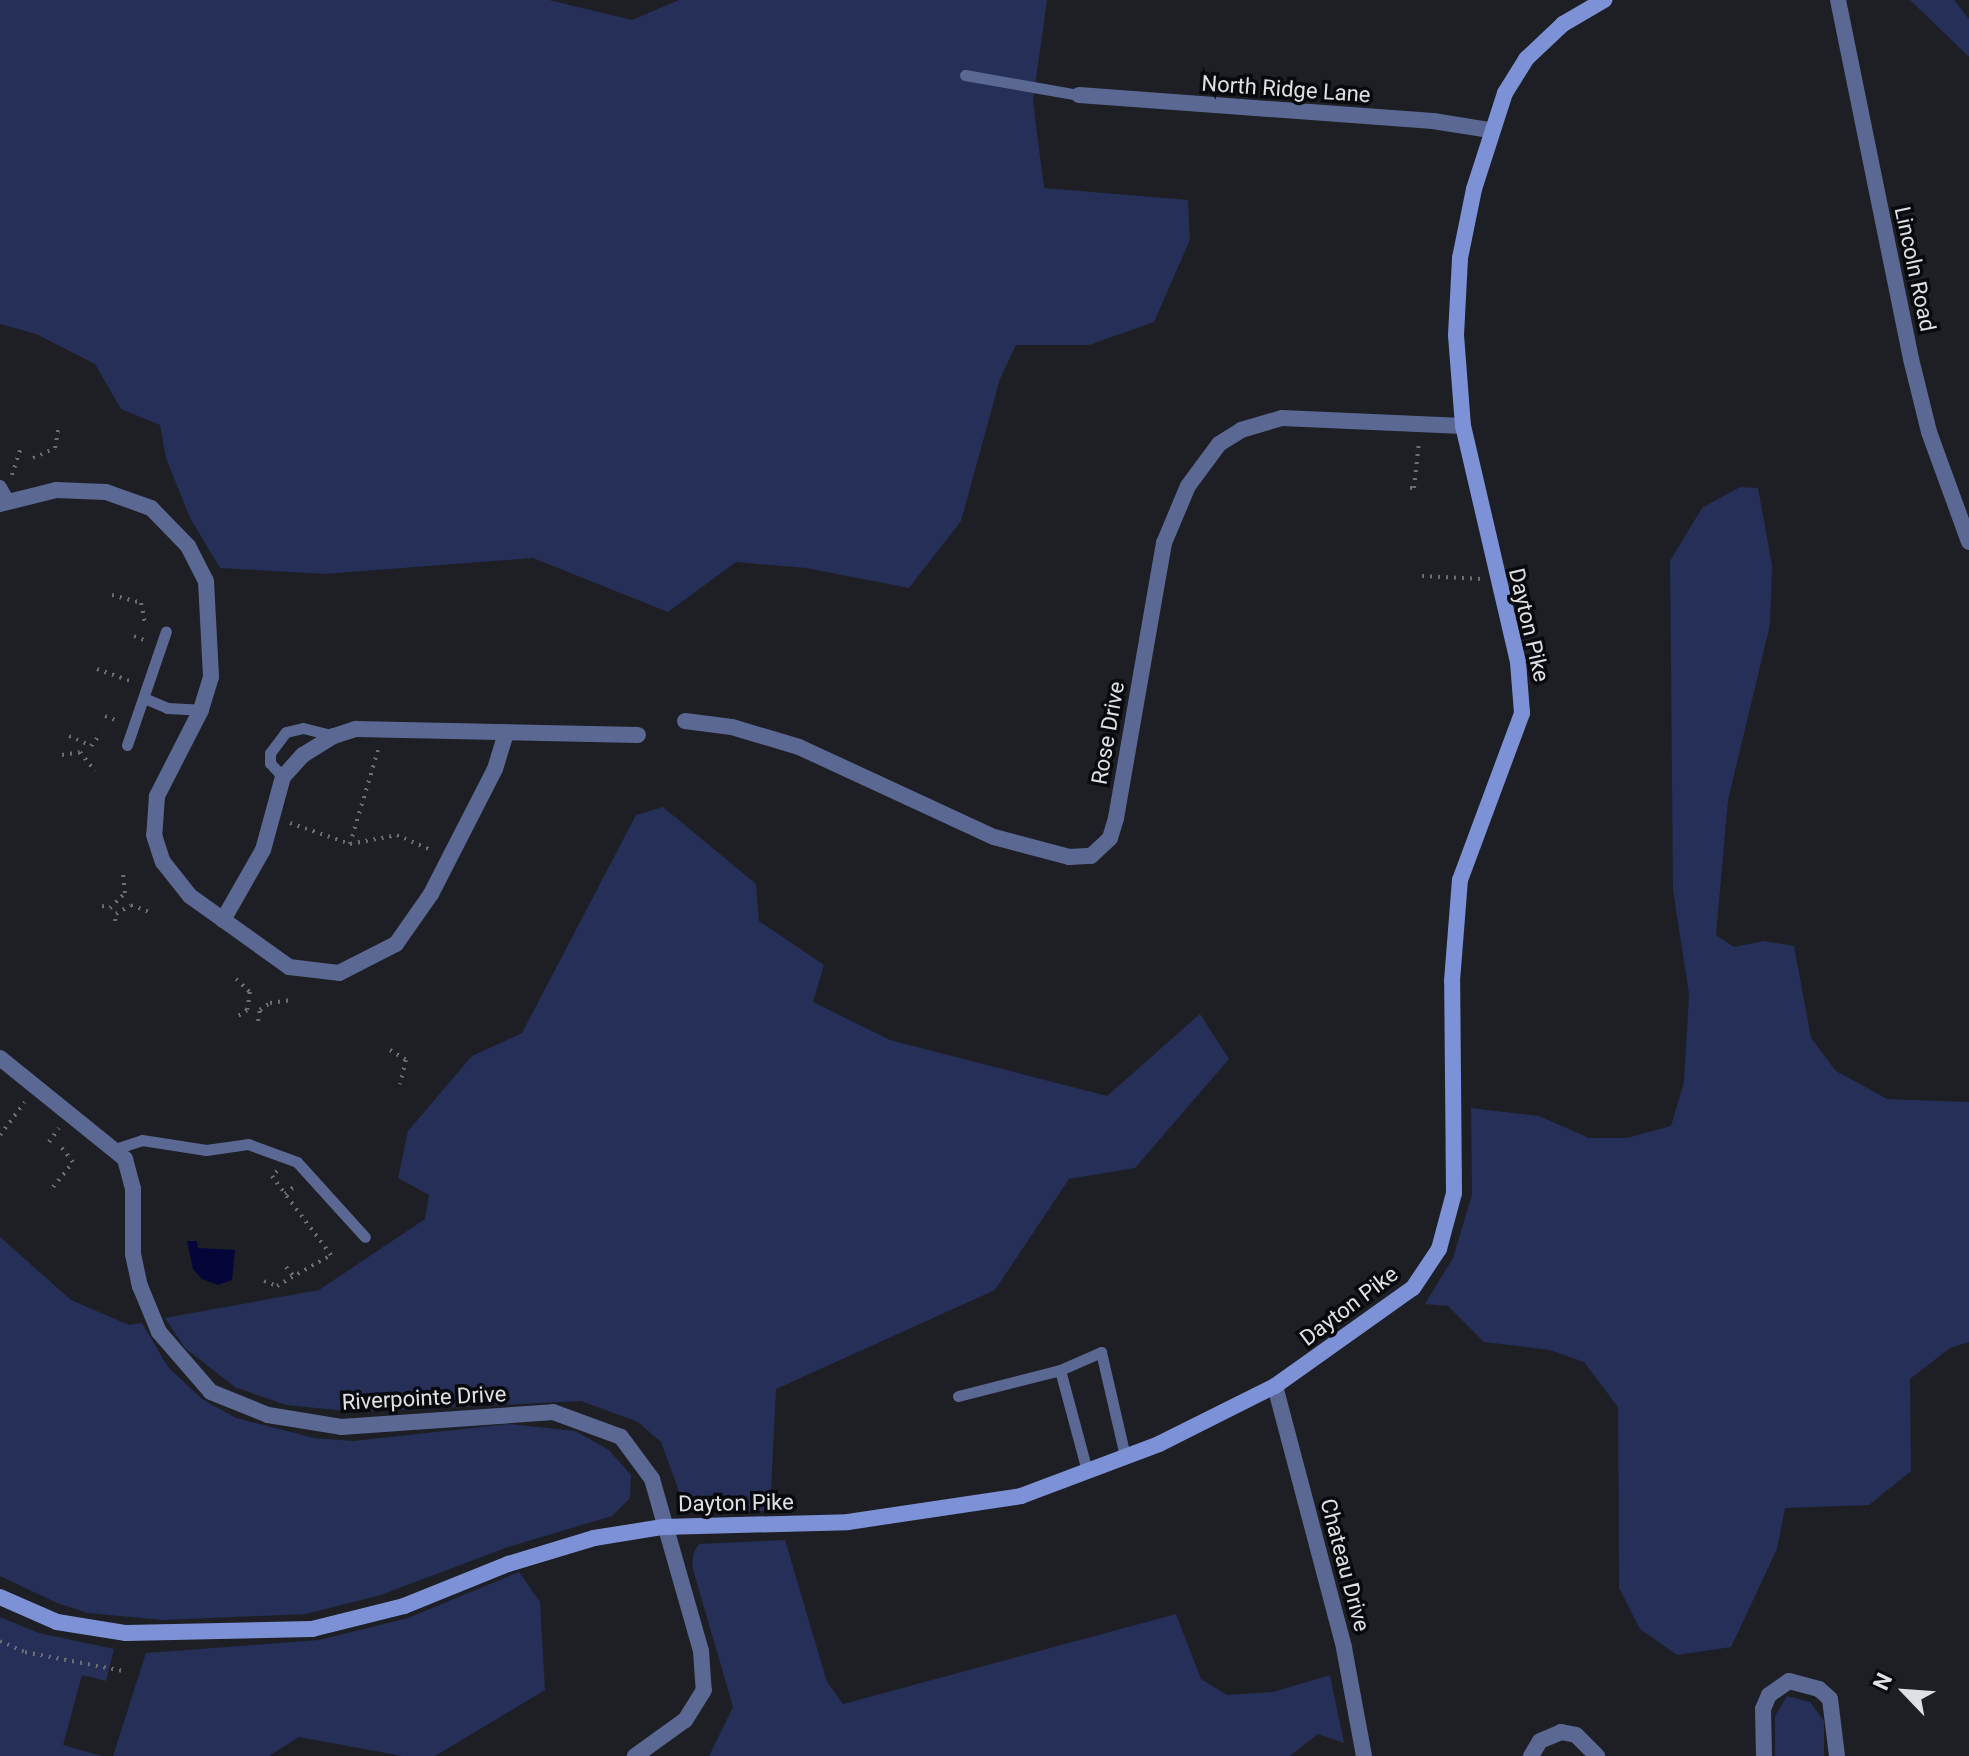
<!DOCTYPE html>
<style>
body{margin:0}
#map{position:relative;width:1969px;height:1756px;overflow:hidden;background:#1d1f25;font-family:Roboto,sans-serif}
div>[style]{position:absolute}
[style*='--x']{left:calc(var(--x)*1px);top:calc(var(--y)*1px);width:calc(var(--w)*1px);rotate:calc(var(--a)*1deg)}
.green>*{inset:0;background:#252f58}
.water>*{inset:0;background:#060539}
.path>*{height:4px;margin-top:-2px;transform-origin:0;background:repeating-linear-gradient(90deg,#6d6e73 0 2px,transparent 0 8px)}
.lane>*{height:11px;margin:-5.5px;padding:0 5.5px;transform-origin:5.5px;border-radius:5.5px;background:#5b6893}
.street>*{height:16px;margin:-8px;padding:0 8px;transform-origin:8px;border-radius:8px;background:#5b6893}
.secondary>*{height:16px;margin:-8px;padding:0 8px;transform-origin:8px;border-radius:8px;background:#7d91d7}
span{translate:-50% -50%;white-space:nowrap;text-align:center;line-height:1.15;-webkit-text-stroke:7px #08090c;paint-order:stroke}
.street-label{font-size:22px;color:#dfe0e4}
.north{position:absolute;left:1865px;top:1652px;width:80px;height:80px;-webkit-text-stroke:6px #08090c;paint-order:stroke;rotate:295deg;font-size:22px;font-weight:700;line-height:32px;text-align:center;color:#dfe0e4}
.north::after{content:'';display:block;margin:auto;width:28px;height:36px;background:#dfe0e4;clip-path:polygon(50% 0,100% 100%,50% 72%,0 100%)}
</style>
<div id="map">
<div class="green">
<i style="clip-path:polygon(0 0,549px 0,632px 20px,679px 0,1047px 0,1033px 101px,1044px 188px,1188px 200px,1190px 240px,1154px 322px,1089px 345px,1016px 345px,1000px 379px,961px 521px,909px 588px,806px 568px,736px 562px,668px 612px,533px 558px,324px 574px,220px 568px,190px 518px,166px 458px,160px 425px,121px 409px,95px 364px,36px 334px,0 324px)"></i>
<i style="clip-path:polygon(1910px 0,1954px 0,1969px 19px,1969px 57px)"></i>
<i style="clip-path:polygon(1740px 487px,1758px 488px,1772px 565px,1770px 625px,1728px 800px,1716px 935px,1734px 947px,1764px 941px,1794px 946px,1811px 1038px,1836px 1071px,1887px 1099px,1969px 1102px,1969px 1342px,1950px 1348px,1910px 1379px,1911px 1471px,1869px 1505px,1785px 1508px,1777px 1549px,1731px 1647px,1677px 1655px,1640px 1629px,1619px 1588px,1618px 1407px,1584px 1362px,1550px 1350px,1484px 1342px,1448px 1306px,1425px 1304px,1453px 1258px,1472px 1195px,1471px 1108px,1539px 1116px,1589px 1138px,1627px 1138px,1671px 1126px,1684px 1082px,1689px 994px,1673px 890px,1670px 561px,1702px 508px)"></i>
<i style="clip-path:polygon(663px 807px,756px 884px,759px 921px,824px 965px,813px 1002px,890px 1040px,1107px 1096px,1200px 1014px,1229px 1059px,1135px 1168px,1069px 1179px,995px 1290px,776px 1389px,770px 1511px,699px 1511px,684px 1505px,661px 1442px,638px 1422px,581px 1401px,357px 1412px,286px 1405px,235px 1387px,185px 1348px,165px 1318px,319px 1290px,425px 1219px,429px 1195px,398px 1178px,408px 1131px,472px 1056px,522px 1033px,636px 815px)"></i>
<i style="clip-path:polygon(0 1237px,71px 1300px,129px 1325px,142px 1323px,168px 1367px,202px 1399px,236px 1418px,314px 1438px,353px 1441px,509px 1424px,575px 1431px,609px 1450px,631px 1475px,630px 1498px,612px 1516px,508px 1547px,381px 1595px,306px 1614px,164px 1620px,88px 1613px,57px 1603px,0 1576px)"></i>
<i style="clip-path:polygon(785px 1540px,827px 1682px,843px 1704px,1176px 1614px,1201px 1679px,1227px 1695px,1273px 1692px,1330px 1675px,1344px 1743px,1318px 1734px,1290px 1756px,709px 1756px,733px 1707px,692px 1566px,694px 1552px,699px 1544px)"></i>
<i style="clip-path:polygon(519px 1572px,540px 1602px,545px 1690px,435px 1756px,402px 1756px,299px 1737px,269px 1756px,113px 1756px,146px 1653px,319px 1640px,408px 1618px)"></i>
<i style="clip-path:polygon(0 1617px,39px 1633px,114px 1649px,106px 1681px,82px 1675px,63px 1745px,102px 1756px,0 1756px)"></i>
<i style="clip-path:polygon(1787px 1696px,1810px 1702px,1824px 1721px,1824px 1756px,1775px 1756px,1775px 1716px)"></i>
</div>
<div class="water">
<i style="clip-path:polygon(187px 1241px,197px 1241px,198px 1248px,235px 1250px,232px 1280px,218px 1285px,202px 1279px,193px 1269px)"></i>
</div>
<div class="path">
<i style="--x:33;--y:458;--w:24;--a:-24"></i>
<i style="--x:55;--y:448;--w:23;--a:-80"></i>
<i style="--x:12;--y:475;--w:32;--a:-72"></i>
<i style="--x:1410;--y:488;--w:4;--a:0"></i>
<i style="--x:1414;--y:488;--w:46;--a:-83.8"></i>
<i style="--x:1422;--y:576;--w:60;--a:2.9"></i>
<i style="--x:112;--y:595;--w:30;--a:15"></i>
<i style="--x:141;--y:603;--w:20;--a:79"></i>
<i style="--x:134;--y:636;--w:14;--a:21"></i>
<i style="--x:97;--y:669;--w:37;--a:20"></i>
<i style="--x:105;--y:716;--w:14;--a:21"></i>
<i style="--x:69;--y:736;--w:24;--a:24"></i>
<i style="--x:91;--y:746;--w:16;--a:-52"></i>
<i style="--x:62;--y:755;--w:18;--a:-9"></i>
<i style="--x:80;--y:752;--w:24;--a:52"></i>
<i style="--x:290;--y:823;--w:64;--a:19.3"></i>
<i style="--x:350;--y:844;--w:48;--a:-10.8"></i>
<i style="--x:397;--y:835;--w:39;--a:24"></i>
<i style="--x:350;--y:844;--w:101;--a:-73.4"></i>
<i style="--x:102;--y:906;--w:8;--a:14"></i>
<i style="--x:110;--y:908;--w:21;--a:-45"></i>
<i style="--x:125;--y:893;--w:19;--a:-96"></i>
<i style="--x:115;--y:921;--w:7;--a:-82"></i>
<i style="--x:116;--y:914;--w:17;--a:-31"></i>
<i style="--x:131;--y:905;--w:22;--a:21"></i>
<i style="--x:236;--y:979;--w:19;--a:43"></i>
<i style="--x:250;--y:992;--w:18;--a:99"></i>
<i style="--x:247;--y:1010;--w:11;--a:146"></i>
<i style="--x:258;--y:1021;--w:11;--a:-80"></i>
<i style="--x:260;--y:1010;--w:12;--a:-35"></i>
<i style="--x:270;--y:1003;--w:22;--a:-8"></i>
<i style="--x:390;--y:1050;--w:19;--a:32"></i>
<i style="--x:406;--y:1060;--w:25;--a:104"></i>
<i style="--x:0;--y:1135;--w:41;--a:-52.9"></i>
<i style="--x:49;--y:1142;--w:17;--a:-54"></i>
<i style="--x:277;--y:1171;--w:7;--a:135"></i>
<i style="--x:272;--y:1176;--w:22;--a:54"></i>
<i style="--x:285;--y:1194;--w:13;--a:-39"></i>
<i style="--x:53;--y:1187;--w:32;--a:-51"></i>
<i style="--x:73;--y:1162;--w:18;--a:-128"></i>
<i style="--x:286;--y:1267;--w:14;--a:51"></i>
<i style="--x:264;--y:1281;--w:14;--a:21"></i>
<i style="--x:277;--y:1286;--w:62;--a:-29.9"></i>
<i style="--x:331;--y:1255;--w:76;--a:-127"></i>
<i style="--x:0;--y:1641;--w:27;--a:24"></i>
<i style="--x:25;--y:1652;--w:100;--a:11"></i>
</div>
<div class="lane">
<i style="--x:965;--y:75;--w:116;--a:10"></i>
<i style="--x:0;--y:485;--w:16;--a:60"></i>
<i style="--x:144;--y:698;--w:25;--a:23"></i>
<i style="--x:167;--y:708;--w:34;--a:3"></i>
<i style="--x:127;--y:745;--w:120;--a:-71.1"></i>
<i style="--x:283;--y:777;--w:19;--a:-133"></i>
<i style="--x:270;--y:763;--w:10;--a:-90"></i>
<i style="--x:270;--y:753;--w:26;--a:-53"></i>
<i style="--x:286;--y:732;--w:17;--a:-13"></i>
<i style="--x:303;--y:728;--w:32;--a:14"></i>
<i style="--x:115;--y:1149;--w:28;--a:-18"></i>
<i style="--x:142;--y:1140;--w:65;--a:8.9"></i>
<i style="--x:206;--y:1150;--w:42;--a:-8.1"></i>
<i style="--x:248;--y:1144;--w:52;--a:20.2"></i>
<i style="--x:297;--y:1162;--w:101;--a:47.8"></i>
<i style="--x:1060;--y:1370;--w:105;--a:75"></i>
<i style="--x:958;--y:1396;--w:105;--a:-14.3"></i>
<i style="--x:1060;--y:1370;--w:45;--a:-23.7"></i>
<i style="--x:1101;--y:1352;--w:107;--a:77"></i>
</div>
<div class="street">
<i style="--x:1838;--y:0;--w:366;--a:78.5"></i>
<i style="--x:1911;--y:359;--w:75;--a:76.1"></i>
<i style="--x:1929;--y:432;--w:117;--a:70"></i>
<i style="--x:1079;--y:95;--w:355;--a:4.2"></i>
<i style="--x:1433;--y:121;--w:58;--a:9"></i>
<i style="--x:0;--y:504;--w:58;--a:-14"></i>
<i style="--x:56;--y:490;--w:50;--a:2.3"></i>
<i style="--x:106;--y:492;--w:48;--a:19.6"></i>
<i style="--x:151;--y:508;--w:53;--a:45.8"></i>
<i style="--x:188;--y:546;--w:39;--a:63"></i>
<i style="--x:206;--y:581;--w:96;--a:87"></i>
<i style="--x:211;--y:677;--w:34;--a:107"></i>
<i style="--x:201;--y:710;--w:97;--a:117.1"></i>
<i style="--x:157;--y:796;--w:39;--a:94"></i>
<i style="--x:154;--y:835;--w:28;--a:72"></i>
<i style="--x:163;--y:862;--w:43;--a:51.5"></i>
<i style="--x:190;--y:896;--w:122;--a:35.6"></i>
<i style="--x:289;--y:967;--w:50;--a:6.8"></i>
<i style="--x:339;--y:973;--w:64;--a:-27"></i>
<i style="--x:396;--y:944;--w:61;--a:-55"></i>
<i style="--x:431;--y:894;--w:140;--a:-62.9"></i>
<i style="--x:495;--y:769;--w:37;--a:-73"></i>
<i style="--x:685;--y:721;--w:47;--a:7.3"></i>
<i style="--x:732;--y:727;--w:70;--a:16.6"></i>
<i style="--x:799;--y:747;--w:215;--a:24.8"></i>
<i style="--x:994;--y:837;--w:78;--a:14.9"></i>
<i style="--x:1069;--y:857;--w:22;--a:-3"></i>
<i style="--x:1091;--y:856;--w:26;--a:-43"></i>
<i style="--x:1110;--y:838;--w:21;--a:-73"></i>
<i style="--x:1116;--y:818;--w:279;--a:-80.1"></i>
<i style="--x:1164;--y:543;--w:62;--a:-67.2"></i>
<i style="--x:1188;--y:486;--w:52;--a:-53.6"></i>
<i style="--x:1219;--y:444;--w:26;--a:-32"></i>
<i style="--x:1241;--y:430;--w:43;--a:-16.3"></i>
<i style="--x:1282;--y:418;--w:181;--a:2.5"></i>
<i style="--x:223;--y:920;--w:81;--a:-60.3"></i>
<i style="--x:263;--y:850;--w:76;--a:-74.7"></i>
<i style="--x:283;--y:777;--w:30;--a:-48"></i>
<i style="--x:303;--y:755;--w:36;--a:-32"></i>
<i style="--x:334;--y:736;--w:23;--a:-18"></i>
<i style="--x:356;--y:729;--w:282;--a:1.2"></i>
<i style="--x:0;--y:1058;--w:161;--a:38.9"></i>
<i style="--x:125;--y:1159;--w:31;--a:75"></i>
<i style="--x:133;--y:1189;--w:65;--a:90"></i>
<i style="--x:133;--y:1254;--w:33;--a:78"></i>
<i style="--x:140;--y:1286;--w:50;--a:67.6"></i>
<i style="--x:159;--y:1332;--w:79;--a:49.1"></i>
<i style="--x:211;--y:1392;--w:61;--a:22"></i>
<i style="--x:268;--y:1415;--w:74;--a:9.3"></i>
<i style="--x:341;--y:1427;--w:213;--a:-4"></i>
<i style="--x:553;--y:1412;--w:72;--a:20.2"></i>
<i style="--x:621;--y:1437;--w:52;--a:53.6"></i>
<i style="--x:652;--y:1479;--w:179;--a:74.1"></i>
<i style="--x:701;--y:1651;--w:39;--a:86"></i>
<i style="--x:704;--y:1690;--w:36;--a:122"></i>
<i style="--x:685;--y:1720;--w:62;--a:144.2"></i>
<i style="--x:1275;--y:1386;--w:271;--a:75.2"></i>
<i style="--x:1344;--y:1648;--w:110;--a:79.5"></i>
<i style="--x:1531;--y:1756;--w:17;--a:-59"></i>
<i style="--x:1540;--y:1741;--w:23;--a:-23"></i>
<i style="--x:1561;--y:1732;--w:15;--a:11"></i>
<i style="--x:1576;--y:1735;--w:30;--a:45"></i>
<i style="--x:1764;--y:1756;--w:47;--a:-91.2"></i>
<i style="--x:1763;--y:1709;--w:15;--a:-67"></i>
<i style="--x:1769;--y:1695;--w:24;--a:-35"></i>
<i style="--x:1789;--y:1681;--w:31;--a:15"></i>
<i style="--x:1819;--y:1689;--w:15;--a:42"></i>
<i style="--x:1830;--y:1699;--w:57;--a:83"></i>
</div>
<div class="secondary">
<i style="--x:0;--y:1597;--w:62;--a:23.7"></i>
<i style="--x:57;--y:1622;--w:70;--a:9.1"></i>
<i style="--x:126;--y:1633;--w:186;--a:-1.2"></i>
<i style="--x:312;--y:1629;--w:95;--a:-14"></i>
<i style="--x:404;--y:1606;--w:112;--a:-22"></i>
<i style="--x:508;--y:1564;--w:90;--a:-16.8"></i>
<i style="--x:594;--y:1538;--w:70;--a:-9.1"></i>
<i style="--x:663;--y:1527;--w:185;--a:-1.5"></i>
<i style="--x:848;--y:1522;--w:175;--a:-8.5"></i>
<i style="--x:1021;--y:1496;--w:147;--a:-20.6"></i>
<i style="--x:1159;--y:1444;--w:130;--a:-26.6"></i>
<i style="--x:1275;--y:1386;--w:169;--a:-35.4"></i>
<i style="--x:1413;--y:1288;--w:47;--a:-56.3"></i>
<i style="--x:1439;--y:1249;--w:58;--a:-75"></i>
<i style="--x:1454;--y:1193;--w:212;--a:-90.5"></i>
<i style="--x:1452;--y:981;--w:101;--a:-85.5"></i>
<i style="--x:1460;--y:880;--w:178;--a:-69.6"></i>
<i style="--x:1522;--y:713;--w:51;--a:-94.5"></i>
<i style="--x:1518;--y:662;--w:242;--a:-103.1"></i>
<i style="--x:1463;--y:426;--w:91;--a:-94.4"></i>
<i style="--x:1456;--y:335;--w:77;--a:-87"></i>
<i style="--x:1460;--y:258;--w:70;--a:-78.5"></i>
<i style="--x:1474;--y:189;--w:101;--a:-72.1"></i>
<i style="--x:1505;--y:93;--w:40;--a:-58"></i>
<i style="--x:1526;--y:59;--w:51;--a:-43.4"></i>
<i style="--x:1563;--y:24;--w:48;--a:-30.3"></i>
</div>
<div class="street-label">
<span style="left:1286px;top:89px;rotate:4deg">North Ridge Lane</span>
<span style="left:1915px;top:269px;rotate:78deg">Lincoln Road</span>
<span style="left:1529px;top:625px;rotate:77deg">Dayton Pike</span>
<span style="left:1108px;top:733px;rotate:-80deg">Rose Drive</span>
<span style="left:1349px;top:1306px;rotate:-37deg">Dayton Pike</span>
<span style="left:424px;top:1398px;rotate:-3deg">Riverpointe Drive</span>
<span style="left:736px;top:1503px;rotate:-1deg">Dayton Pike</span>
<span style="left:1345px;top:1565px;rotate:75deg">Chateau Drive</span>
</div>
<div class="north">N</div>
</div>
